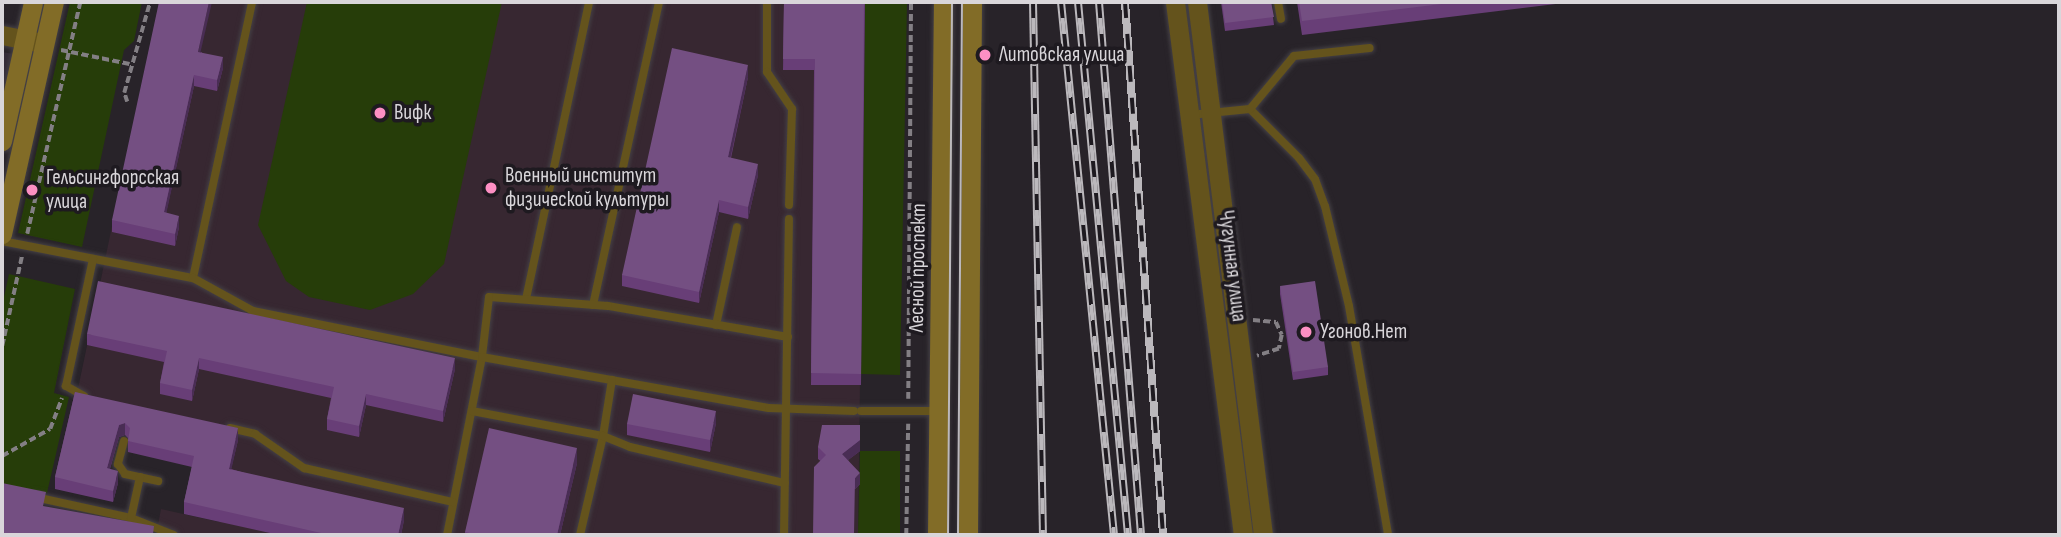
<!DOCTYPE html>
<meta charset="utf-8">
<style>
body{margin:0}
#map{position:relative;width:2061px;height:537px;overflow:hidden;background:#282329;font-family:"Sofia Sans Condensed",sans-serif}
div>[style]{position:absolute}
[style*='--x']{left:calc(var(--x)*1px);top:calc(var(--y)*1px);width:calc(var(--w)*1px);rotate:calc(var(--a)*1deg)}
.built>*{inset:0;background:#342c37}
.education>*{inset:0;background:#372731}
.green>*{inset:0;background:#263d09}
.path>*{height:3.5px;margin-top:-1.75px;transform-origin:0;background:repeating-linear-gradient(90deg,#837f84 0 7px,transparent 0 10.5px)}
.roads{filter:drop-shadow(0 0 2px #444045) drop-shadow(0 0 2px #444045)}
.service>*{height:8px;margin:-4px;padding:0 4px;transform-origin:4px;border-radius:4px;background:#64531c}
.tertiary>*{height:19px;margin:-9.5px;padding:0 9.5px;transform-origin:9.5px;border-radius:9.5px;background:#64531c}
.secondary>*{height:19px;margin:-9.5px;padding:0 9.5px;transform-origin:9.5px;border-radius:9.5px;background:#826c27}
.tram>*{height:2px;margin:-1px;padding:0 1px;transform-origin:1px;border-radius:1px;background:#bbb8bc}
.rail>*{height:8px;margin-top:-4px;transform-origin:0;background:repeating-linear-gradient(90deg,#1e1a20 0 16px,#bbb8bc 0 32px);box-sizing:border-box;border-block:2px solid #bbb8bc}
.wall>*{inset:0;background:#683e77}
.shaded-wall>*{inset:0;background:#492d54}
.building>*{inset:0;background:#744f82}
.dots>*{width:19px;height:19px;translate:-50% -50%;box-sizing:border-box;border:4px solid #1e1a20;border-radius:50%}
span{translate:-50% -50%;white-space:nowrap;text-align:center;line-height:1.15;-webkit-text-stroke:7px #1e1a20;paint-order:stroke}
.poi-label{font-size:21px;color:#d9d6da}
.left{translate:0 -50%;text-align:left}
.street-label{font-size:21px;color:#d9d6da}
.frame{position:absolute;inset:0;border:4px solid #d9d6da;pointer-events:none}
</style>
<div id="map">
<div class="built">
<i style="clip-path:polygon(2px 52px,14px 54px,2px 109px)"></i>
</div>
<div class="education">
<i style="clip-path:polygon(159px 2px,865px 2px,858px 535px,156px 535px,161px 509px,219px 522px,237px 440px,75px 403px)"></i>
</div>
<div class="green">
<i style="clip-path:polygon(70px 2px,142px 2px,134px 41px,124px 50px,82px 247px,18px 233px)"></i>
<i style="clip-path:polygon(307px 2px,502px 2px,444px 264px,413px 294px,370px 310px,309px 297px,286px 281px,258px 225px)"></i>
<i style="clip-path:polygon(865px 2px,907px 2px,900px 375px,861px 374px)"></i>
<i style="clip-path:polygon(9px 274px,75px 289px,54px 393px,69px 397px,47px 493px,2px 484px,2px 306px)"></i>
<i style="clip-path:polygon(860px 451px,900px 451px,900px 535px,858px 535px)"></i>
</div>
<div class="path">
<i style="--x:61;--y:50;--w:70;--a:11.5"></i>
<i style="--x:127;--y:102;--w:9;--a:-108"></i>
<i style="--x:124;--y:93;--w:95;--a:-74.1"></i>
<i style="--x:27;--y:234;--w:238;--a:-77.1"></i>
<i style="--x:1253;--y:320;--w:23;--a:5"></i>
<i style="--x:1276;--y:322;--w:14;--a:65"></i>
<i style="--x:1282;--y:335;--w:14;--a:102"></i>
<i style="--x:1279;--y:349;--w:23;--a:162"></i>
<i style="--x:2;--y:346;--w:93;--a:-77.6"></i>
<i style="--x:908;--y:399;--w:397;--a:-89.6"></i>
<i style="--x:2;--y:456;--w:55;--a:-29.4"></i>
<i style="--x:50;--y:429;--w:33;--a:-69"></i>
<i style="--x:906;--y:535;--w:111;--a:-89"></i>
</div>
<div class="roads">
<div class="service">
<i style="--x:767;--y:2;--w:70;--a:90"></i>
<i style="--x:767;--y:72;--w:45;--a:56"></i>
<i style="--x:792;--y:109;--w:96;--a:91.8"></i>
<i style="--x:1278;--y:2;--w:17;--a:80"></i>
<i style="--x:1250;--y:109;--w:69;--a:45"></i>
<i style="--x:1299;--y:158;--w:26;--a:53"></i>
<i style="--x:1315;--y:179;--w:29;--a:70"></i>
<i style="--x:1325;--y:206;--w:103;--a:76.5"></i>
<i style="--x:1349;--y:306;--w:232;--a:80.3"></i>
<i style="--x:1190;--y:115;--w:60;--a:-5.7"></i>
<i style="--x:1250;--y:109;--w:69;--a:-50.3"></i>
<i style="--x:1294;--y:56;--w:76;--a:-6"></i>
<i style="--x:2;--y:241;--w:195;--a:11"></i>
<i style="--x:193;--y:278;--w:282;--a:-77.9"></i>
<i style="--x:193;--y:278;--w:68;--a:28.8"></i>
<i style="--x:253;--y:311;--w:234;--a:11.4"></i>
<i style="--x:482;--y:357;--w:181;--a:101.1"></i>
<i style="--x:526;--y:299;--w:304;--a:-78"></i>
<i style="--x:593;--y:305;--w:310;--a:-77.7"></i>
<i style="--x:716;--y:325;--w:100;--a:-77.9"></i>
<i style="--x:788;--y:337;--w:183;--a:-170.2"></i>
<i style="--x:608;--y:306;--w:119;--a:-175.7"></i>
<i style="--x:489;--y:297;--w:60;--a:96.7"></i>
<i style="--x:482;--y:357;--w:291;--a:10.1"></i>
<i style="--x:769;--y:408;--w:85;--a:2"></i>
<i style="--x:84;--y:396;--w:21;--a:-151"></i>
<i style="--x:66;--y:386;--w:130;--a:-78"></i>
<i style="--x:472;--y:411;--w:133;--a:10.8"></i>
<i style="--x:603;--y:436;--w:57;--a:-80.9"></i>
<i style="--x:861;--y:411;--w:77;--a:0"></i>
<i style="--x:230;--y:428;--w:26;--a:13"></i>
<i style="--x:255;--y:434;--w:60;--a:34.8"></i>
<i style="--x:304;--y:468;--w:153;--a:12.9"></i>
<i style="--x:124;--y:441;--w:24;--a:105"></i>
<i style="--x:118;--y:464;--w:12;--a:55"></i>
<i style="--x:125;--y:474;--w:34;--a:12"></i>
<i style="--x:35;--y:497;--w:98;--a:12.3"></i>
<i style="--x:131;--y:518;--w:46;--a:21.6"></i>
<i style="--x:131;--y:518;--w:42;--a:-77.6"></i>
<i style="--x:580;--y:535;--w:102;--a:-76.9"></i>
<i style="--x:603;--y:436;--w:29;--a:22"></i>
<i style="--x:630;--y:447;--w:159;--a:13.1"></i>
<i style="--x:784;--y:535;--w:316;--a:-89.1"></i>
</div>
<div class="tertiary">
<i style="--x:1175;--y:2;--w:537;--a:82.73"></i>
<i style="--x:1197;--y:2;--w:537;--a:82.94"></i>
<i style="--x:2;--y:35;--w:37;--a:11"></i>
</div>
<div class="secondary">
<i style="--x:2;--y:141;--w:142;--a:-77.4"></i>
<i style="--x:2;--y:234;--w:238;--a:-77.4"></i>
<i style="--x:937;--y:535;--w:533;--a:-89.36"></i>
<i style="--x:968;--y:535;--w:533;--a:-89.57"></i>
</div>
</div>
<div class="tram">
<i style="--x:948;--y:535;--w:533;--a:-89.57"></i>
<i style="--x:958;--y:535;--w:533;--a:-89.57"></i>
</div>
<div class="rail">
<i style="--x:1033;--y:2;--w:533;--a:88.93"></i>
<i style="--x:1061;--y:2;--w:536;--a:84.32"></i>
<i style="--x:1078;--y:2;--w:535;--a:84.64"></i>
<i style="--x:1099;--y:2;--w:535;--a:85.49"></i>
<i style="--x:1125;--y:2;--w:534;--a:85.92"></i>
</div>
<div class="wall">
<i style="clip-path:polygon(784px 2px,865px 2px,861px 385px,811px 385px,814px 70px,783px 70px)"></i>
<i style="clip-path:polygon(1221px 2px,1271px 2px,1274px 25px,1225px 31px)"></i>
<i style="clip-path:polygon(1297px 2px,1572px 2px,1302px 35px)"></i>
<i style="clip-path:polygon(201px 52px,223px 68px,217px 91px,194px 86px,166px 213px,179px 227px,175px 246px,112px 232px,112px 220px)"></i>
<i style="clip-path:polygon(748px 77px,731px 158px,758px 175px,748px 219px,719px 212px,699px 303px,622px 286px,622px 275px)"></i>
<i style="clip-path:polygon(1280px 286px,1328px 367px,1328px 375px,1293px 380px,1280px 294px)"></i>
<i style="clip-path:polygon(87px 334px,455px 369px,443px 422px,366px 405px,359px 437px,327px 430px,327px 419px,331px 398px,199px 369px,192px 401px,160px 394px,160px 383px,164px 362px,87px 345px)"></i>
<i style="clip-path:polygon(75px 392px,238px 440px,231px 469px,404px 520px,401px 535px,279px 535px,184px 514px,184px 502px,192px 467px,128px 452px,128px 438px,125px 435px,119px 437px,110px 469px,118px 483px,113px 502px,55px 489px,55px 477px)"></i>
<i style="clip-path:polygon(716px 423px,710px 452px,627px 435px,627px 424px)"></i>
<i style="clip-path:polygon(860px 425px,860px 451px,848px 460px,860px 484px,855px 489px,818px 459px,818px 447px)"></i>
<i style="clip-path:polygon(577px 463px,560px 535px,465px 535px,465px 532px)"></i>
</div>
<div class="shaded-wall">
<i style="clip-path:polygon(209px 2px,212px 2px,198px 63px,198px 52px)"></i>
<i style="clip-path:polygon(223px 57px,223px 68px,217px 91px,217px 80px)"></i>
<i style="clip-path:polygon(748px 65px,748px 77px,728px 169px,728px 157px)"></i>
<i style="clip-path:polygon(194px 75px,194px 86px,164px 224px,164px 212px)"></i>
<i style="clip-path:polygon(758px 164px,758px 175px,748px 219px,748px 207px)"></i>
<i style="clip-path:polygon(719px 200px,719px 212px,699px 303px,699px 292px)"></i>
<i style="clip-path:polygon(179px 216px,179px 227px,175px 246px,175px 234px)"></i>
<i style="clip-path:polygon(199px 358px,199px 369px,192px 401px,192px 390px)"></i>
<i style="clip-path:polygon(455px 358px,455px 369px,443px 422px,443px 411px)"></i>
<i style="clip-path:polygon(366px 394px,366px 405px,359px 437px,359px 426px)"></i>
<i style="clip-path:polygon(716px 411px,716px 423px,710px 452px,710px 440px)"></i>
<i style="clip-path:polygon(125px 423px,125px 435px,119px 437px,107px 479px,107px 468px,119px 425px)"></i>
<i style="clip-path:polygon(238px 428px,238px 440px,229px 480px,229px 469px)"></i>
<i style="clip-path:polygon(860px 440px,860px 451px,842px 465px,842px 454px)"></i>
<i style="clip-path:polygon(577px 448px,577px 463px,560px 535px,557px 535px)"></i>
<i style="clip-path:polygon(118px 471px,118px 483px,113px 502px,113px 491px)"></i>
<i style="clip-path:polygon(860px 473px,860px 484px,855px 489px,855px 478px)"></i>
<i style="clip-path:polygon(404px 508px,404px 520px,401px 535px,398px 535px)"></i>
</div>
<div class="building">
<i style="clip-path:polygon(159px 2px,209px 2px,198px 52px,223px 57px,217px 80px,194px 75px,164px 212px,179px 216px,175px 234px,112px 220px)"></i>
<i style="clip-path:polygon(784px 2px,864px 2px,861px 374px,811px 373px,815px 59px,783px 59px)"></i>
<i style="clip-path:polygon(1222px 2px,1271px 2px,1274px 17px,1225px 23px)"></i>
<i style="clip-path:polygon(1299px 2px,1458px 2px,1302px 21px)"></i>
<i style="clip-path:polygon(672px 48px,748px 65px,728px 157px,758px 164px,755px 177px,748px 207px,719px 200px,699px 292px,622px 275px)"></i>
<i style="clip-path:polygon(98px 281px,455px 358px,443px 411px,366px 394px,359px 426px,327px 419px,334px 387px,199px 358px,192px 390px,160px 383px,167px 351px,87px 334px)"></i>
<i style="clip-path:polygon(1315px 281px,1328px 367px,1293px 372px,1280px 286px)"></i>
<i style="clip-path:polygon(75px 392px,238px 428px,229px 469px,404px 508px,398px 535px,330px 535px,184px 502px,194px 456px,128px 441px,130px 428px,125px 423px,119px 425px,107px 468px,118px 471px,113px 491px,55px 477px)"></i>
<i style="clip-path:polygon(633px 394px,716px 411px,710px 440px,627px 424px)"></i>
<i style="clip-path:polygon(822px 425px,860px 425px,860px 440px,842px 454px,860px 473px,855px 478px,854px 535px,813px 535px,814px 467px,826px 455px,818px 447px)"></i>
<i style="clip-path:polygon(489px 428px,577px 448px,557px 535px,480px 535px,465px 532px)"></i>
<i style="clip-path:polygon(2px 483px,46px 492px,43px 506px,154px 526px,153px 534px,158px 535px,2px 535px)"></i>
</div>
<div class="dots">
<i style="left:985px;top:55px;background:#fc8fc3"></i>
<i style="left:380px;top:113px;background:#fc8fc3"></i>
<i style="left:491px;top:188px;background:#fc8fc3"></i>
<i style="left:32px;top:190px;background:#fc8fc3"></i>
<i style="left:1306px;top:332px;background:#fc8fc3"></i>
</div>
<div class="poi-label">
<span class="left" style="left:999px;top:55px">Литовская улица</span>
<span class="left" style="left:394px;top:113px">Вифк</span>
<span class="left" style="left:505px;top:188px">Военный институт<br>физической культуры</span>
<span class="left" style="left:46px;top:190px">Гельсингфорсская<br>улица</span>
<span class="left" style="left:1320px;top:332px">Угонов.Нет</span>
</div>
<div class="street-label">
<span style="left:1232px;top:266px;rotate:83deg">Чугунная улица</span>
<span style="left:918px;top:268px;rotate:-89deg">Лесной проспект</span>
</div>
<div class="frame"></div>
</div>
